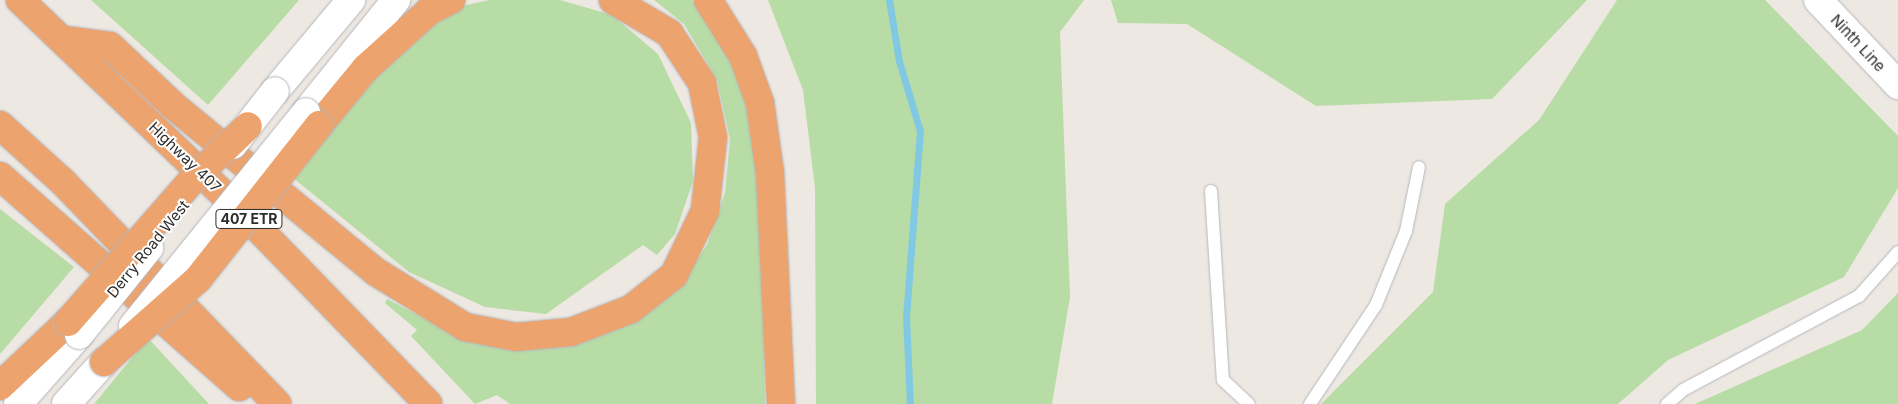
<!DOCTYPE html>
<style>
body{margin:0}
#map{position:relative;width:1898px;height:404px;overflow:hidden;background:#ede8e1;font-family:Inter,sans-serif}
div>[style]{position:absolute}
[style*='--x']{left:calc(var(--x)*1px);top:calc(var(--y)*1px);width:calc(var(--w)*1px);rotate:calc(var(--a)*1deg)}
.green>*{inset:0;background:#b8dca5}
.stream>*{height:7px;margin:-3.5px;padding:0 3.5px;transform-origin:3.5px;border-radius:3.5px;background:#81c9e2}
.roads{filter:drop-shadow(0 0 1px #b5b7bf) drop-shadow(0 0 1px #b5b7bf)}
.lane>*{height:12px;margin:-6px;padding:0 6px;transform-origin:6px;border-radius:6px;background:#fff}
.secondary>*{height:28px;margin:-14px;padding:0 14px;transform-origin:14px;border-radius:14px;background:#fff}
.highway>*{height:28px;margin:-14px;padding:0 14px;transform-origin:14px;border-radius:14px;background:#eca36d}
.bridges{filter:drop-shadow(0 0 1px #b5b7bf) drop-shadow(0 0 1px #b5b7bf)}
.secondary-bridge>*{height:28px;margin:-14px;padding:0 14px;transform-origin:14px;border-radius:14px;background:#fff}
.highway-bridge>*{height:28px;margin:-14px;padding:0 14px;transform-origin:14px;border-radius:14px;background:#eca36d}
span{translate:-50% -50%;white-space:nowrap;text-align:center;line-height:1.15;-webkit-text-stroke:4px #fff;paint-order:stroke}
.shield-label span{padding:1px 4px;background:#fff;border:1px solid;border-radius:4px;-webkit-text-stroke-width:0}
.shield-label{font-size:14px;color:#2d2d2d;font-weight:700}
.street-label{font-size:15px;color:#2d2d2d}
</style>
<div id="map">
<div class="green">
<i style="clip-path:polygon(91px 0,299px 0,208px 105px)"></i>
<i style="clip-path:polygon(489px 0,560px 0,612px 15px,658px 54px,691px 123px,693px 181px,675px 234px,657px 255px,643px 245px,546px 314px,485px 307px,409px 272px,287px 173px,382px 61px,458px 7px)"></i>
<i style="clip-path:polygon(654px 0,692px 0,726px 48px,749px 112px,761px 177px,765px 404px,510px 404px,497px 395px,475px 404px,411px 336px,417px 330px,385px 303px,387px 299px,458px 336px,578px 343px,638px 321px,680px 284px,707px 245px,725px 193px,730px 139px,717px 80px,684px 24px)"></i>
<i style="clip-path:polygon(768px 0,1084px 0,1060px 32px,1070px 297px,1052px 404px,816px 404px,815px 188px,803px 90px)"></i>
<i style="clip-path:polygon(1111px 0,1587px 0,1492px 99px,1316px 106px,1187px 24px,1118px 23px)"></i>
<i style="clip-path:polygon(1617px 0,1765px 0,1898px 136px,1898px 188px,1844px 277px,1668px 360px,1618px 404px,1321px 404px,1433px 292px,1445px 204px,1539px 120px)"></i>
<i style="clip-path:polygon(0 209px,74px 267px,0 354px)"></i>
<i style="clip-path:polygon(1898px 293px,1898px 404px,1695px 404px,1862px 330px)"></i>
<i style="clip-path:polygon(148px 338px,209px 404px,94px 404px)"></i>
</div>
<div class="stream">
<i style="--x:889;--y:0;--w:62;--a:80.7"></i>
<i style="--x:899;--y:61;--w:73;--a:73.3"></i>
<i style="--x:920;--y:131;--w:187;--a:94.3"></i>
<i style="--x:906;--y:317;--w:87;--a:87.4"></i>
</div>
<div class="roads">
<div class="lane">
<i style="--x:1211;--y:191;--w:189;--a:86.4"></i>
<i style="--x:1223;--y:380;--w:35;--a:43"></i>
<i style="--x:1310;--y:404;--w:119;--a:-56.3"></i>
<i style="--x:1376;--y:305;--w:80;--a:-67.9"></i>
<i style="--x:1406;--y:231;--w:65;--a:-78.5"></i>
<i style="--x:1667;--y:404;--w:21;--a:-41"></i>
<i style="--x:1683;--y:390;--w:200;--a:-28.1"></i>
<i style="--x:1859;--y:296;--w:59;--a:-48.4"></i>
</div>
<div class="secondary">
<i style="--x:1818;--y:0;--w:117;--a:46.7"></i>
<i style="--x:275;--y:91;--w:119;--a:-50.1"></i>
<i style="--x:306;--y:112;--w:144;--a:-51.2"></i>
<i style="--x:18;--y:404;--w:92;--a:-48.5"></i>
<i style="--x:66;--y:404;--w:57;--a:-47.9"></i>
</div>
<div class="highway">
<i style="--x:20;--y:0;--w:318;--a:43.7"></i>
<i style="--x:250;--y:220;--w:256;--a:45.9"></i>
<i style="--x:708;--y:0;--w:66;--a:58"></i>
<i style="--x:743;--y:56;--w:50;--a:70.1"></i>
<i style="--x:760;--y:103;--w:71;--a:81.9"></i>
<i style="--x:770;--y:173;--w:231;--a:87.3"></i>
<i style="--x:64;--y:40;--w:46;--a:7.4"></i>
<i style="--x:110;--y:46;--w:89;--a:43.2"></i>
<i style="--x:175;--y:107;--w:260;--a:39.4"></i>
<i style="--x:376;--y:272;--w:105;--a:31.7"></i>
<i style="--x:465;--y:327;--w:52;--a:11.1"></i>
<i style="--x:516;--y:337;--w:55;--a:-5.2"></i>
<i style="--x:571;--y:332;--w:64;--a:-21"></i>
<i style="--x:631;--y:309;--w:55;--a:-38.3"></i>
<i style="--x:674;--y:275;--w:71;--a:-64.2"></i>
<i style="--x:705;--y:211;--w:74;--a:-83.8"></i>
<i style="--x:713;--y:137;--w:55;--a:-101.5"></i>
<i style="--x:702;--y:83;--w:60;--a:-123.4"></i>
<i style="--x:669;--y:33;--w:65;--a:-149.5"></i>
<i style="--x:0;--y:125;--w:84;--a:42.1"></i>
<i style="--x:62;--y:181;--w:310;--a:46"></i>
<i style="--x:319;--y:125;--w:74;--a:-50.5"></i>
<i style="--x:366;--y:68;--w:85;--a:-42.1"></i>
<i style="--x:429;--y:11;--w:25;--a:-27"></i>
<i style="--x:0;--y:176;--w:319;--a:41.4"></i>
<i style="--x:0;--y:386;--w:93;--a:-43.3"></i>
</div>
</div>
<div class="bridges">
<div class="secondary-bridge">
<i style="--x:233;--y:145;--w:68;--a:-52.1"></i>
<i style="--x:133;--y:326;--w:275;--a:-51"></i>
<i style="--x:79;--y:335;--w:112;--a:-51.2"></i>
</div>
<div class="highway-bridge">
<i style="--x:68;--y:322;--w:190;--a:-48.8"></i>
<i style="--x:193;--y:179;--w:76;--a:-43.9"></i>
<i style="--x:104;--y:362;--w:125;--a:-41.4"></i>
<i style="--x:198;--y:279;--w:196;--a:-51.8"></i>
</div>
</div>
<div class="shield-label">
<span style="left:249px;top:219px">407 ETR</span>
</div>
<div class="street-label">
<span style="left:1858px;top:43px;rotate:47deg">Ninth Line</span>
<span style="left:185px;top:157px;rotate:44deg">Highway 407</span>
<span style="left:148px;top:249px;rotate:-51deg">Derry Road West</span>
</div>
</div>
